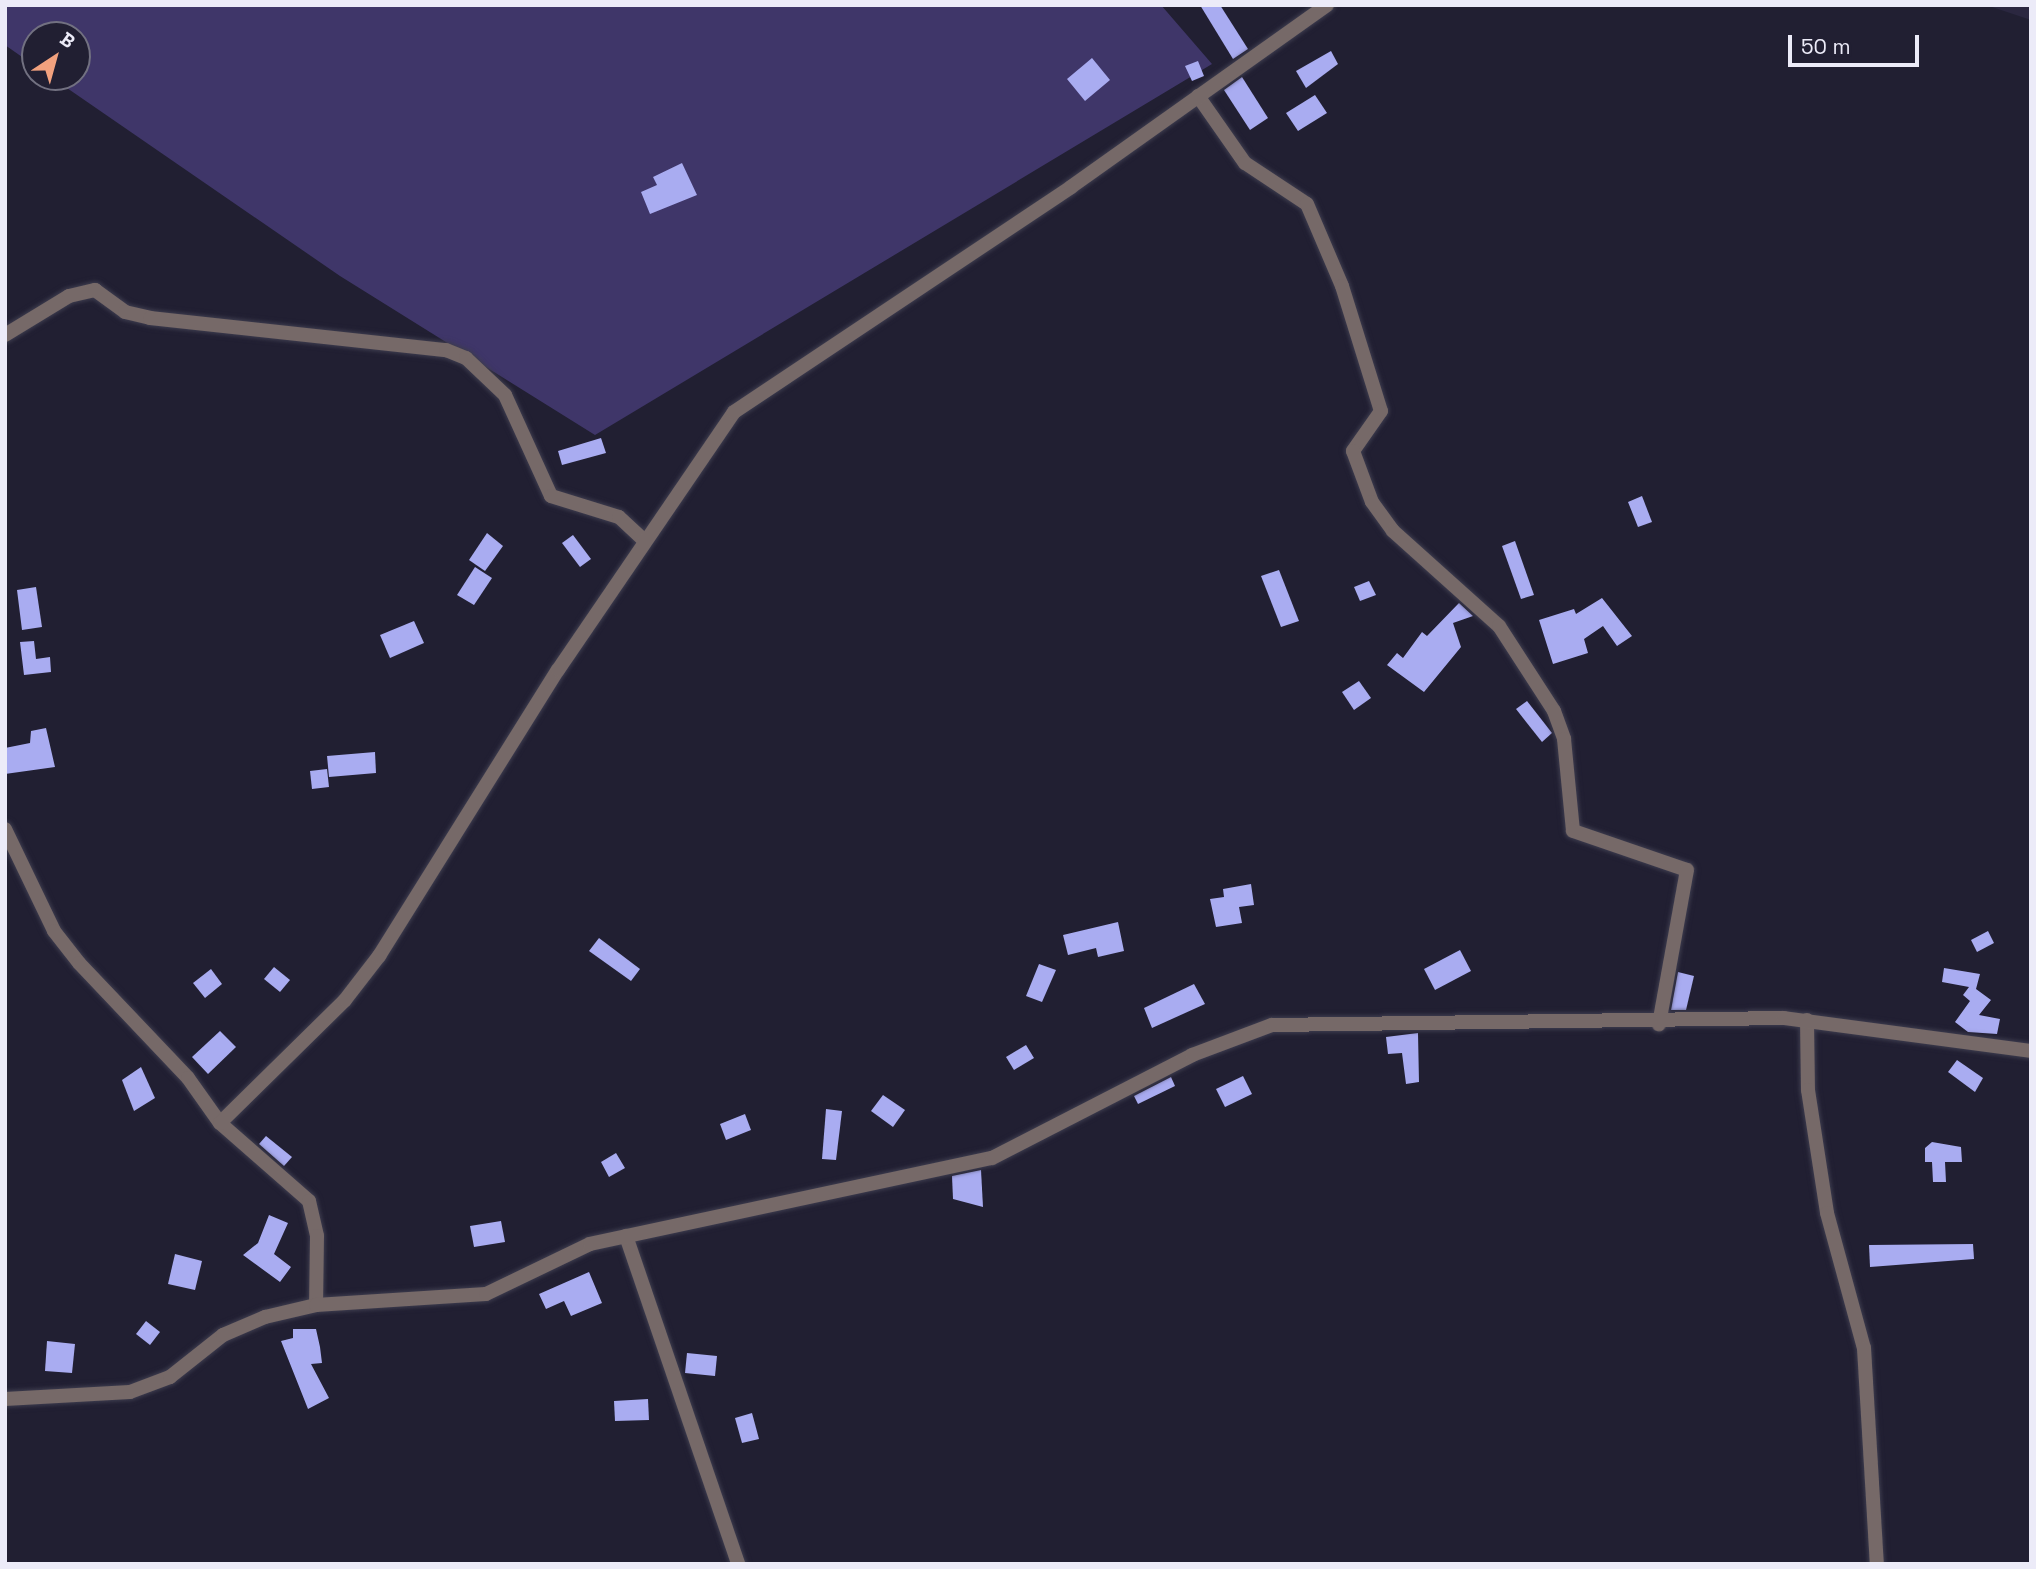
<!DOCTYPE html>
<style>
body{margin:0}
#map{position:relative;width:2036px;height:1569px;overflow:hidden;background:#211f32;font-family:"Space Grotesk",sans-serif}
div>[style]{position:absolute}
[style*='--x']{left:calc(var(--x)*1px);top:calc(var(--y)*1px);width:calc(var(--w)*1px);rotate:calc(var(--a)*1deg)}
.built>*{inset:0;background:#2b2740}
.green>*{inset:0;background:#3f3669}
.building>*{inset:0;background:#a9acf1}
.roads{filter:drop-shadow(0 0 2px #3d3c4e) drop-shadow(0 0 2px #3d3c4e)}
.street>*{height:14px;margin:-7px;padding:0 7px;transform-origin:7px;border-radius:7px;background:#766968}
span{translate:-50% -50%;white-space:nowrap;text-align:center;line-height:1.15;-webkit-text-stroke:7px #211f32;paint-order:stroke}
.frame{position:absolute;inset:0;border:7px solid #ecebf8;pointer-events:none}
.north{position:absolute;left:21px;top:21px;width:70px;height:70px;box-sizing:border-box;background:#211f32;border:2px solid #727181;border-radius:50%;rotate:36deg;font-size:19px;font-weight:700;line-height:28px;text-align:center;color:#ecebf8}
.north::after{content:'';display:block;margin:auto;width:24px;height:32px;background:#f2a17e;clip-path:polygon(50% 0,100% 100%,50% 72%,0 100%)}
.scale{position:absolute;left:1788px;top:35px;width:131px;height:32px;box-sizing:border-box;border:4px solid #ecebf8;border-top:0;padding-left:9px;font-size:21px;line-height:24px;white-space:nowrap;color:#ecebf8;-webkit-text-stroke:5px #211f32;paint-order:stroke}
</style>
<div id="map">
<div class="built">
<i style="clip-path:polygon(1986px 5px,2031px 5px,2031px 20px)"></i>
</div>
<div class="green">
<i style="clip-path:polygon(5px 5px,1161px 5px,1212px 64px,595px 435px,340px 276px,51px 77px,77px 77px,77px 35px,35px 35px,35px 66px,5px 45px)"></i>
</div>
<div class="building">
<i style="clip-path:polygon(1200px 5px,1220px 5px,1248px 49px,1233px 59px)"></i>
<i style="clip-path:polygon(1331px 51px,1338px 64px,1306px 88px,1296px 71px)"></i>
<i style="clip-path:polygon(1092px 58px,1110px 80px,1085px 101px,1067px 79px)"></i>
<i style="clip-path:polygon(1198px 61px,1204px 76px,1192px 81px,1185px 66px)"></i>
<i style="clip-path:polygon(1242px 77px,1268px 118px,1250px 130px,1224px 90px)"></i>
<i style="clip-path:polygon(1315px 95px,1327px 113px,1298px 131px,1286px 113px)"></i>
<i style="clip-path:polygon(682px 163px,697px 195px,650px 214px,641px 192px,657px 185px,653px 177px)"></i>
<i style="clip-path:polygon(601px 438px,606px 453px,562px 465px,558px 451px)"></i>
<i style="clip-path:polygon(1642px 496px,1652px 522px,1638px 527px,1628px 502px)"></i>
<i style="clip-path:polygon(487px 533px,503px 546px,485px 571px,469px 560px)"></i>
<i style="clip-path:polygon(573px 535px,591px 559px,580px 567px,562px 543px)"></i>
<i style="clip-path:polygon(1515px 541px,1534px 595px,1521px 599px,1502px 546px)"></i>
<i style="clip-path:polygon(475px 567px,492px 578px,474px 605px,457px 595px)"></i>
<i style="clip-path:polygon(1279px 570px,1299px 621px,1281px 627px,1261px 576px)"></i>
<i style="clip-path:polygon(1369px 581px,1376px 595px,1360px 601px,1354px 587px)"></i>
<i style="clip-path:polygon(36px 587px,42px 627px,22px 630px,17px 590px)"></i>
<i style="clip-path:polygon(1602px 598px,1632px 636px,1617px 646px,1603px 626px,1584px 639px,1588px 653px,1553px 664px,1539px 620px,1574px 609px,1576px 614px)"></i>
<i style="clip-path:polygon(1459px 603px,1473px 616px,1453px 623px,1461px 647px,1424px 692px,1387px 665px,1397px 653px,1403px 658px,1422px 632px,1427px 636px)"></i>
<i style="clip-path:polygon(414px 621px,424px 643px,390px 658px,380px 635px)"></i>
<i style="clip-path:polygon(34px 641px,36px 659px,50px 657px,51px 672px,24px 675px,20px 642px)"></i>
<i style="clip-path:polygon(1359px 681px,1371px 698px,1354px 710px,1342px 692px)"></i>
<i style="clip-path:polygon(1527px 701px,1552px 733px,1542px 742px,1516px 709px)"></i>
<i style="clip-path:polygon(46px 728px,55px 767px,5px 774px,5px 748px,30px 743px,31px 731px)"></i>
<i style="clip-path:polygon(375px 752px,376px 773px,329px 777px,327px 756px)"></i>
<i style="clip-path:polygon(327px 769px,329px 787px,312px 789px,310px 771px)"></i>
<i style="clip-path:polygon(1251px 884px,1254px 905px,1239px 907px,1242px 923px,1216px 927px,1210px 899px,1224px 897px,1223px 889px)"></i>
<i style="clip-path:polygon(1118px 922px,1124px 951px,1098px 957px,1096px 948px,1068px 955px,1063px 935px)"></i>
<i style="clip-path:polygon(1988px 931px,1994px 943px,1977px 952px,1971px 940px)"></i>
<i style="clip-path:polygon(599px 938px,640px 969px,631px 981px,589px 951px)"></i>
<i style="clip-path:polygon(1460px 950px,1471px 971px,1435px 990px,1424px 969px)"></i>
<i style="clip-path:polygon(1039px 964px,1056px 970px,1042px 1002px,1026px 996px)"></i>
<i style="clip-path:polygon(274px 967px,290px 980px,280px 992px,264px 979px)"></i>
<i style="clip-path:polygon(1944px 968px,1980px 974px,1976px 989px,1991px 1000px,1979px 1015px,2000px 1019px,1997px 1034px,1968px 1032px,1955px 1022px,1970px 1001px,1963px 995px,1969px 987px,1942px 982px)"></i>
<i style="clip-path:polygon(211px 969px,222px 984px,205px 998px,193px 983px)"></i>
<i style="clip-path:polygon(1678px 972px,1694px 976px,1686px 1010px,1671px 1010px)"></i>
<i style="clip-path:polygon(1194px 984px,1205px 1004px,1152px 1028px,1144px 1008px)"></i>
<i style="clip-path:polygon(220px 1031px,236px 1047px,208px 1074px,192px 1057px)"></i>
<i style="clip-path:polygon(1418px 1033px,1419px 1082px,1406px 1084px,1402px 1053px,1388px 1054px,1386px 1037px)"></i>
<i style="clip-path:polygon(1026px 1045px,1034px 1058px,1014px 1070px,1006px 1057px)"></i>
<i style="clip-path:polygon(1957px 1060px,1983px 1078px,1975px 1092px,1948px 1072px)"></i>
<i style="clip-path:polygon(141px 1067px,155px 1098px,134px 1111px,122px 1080px)"></i>
<i style="clip-path:polygon(1243px 1076px,1252px 1094px,1225px 1107px,1216px 1089px)"></i>
<i style="clip-path:polygon(1171px 1077px,1175px 1086px,1138px 1104px,1134px 1096px)"></i>
<i style="clip-path:polygon(883px 1095px,905px 1110px,893px 1127px,871px 1111px)"></i>
<i style="clip-path:polygon(826px 1109px,842px 1111px,836px 1160px,822px 1159px)"></i>
<i style="clip-path:polygon(745px 1114px,751px 1130px,726px 1140px,720px 1124px)"></i>
<i style="clip-path:polygon(266px 1136px,292px 1157px,284px 1166px,259px 1144px)"></i>
<i style="clip-path:polygon(1932px 1142px,1961px 1147px,1962px 1162px,1945px 1162px,1946px 1182px,1933px 1182px,1932px 1162px,1925px 1162px,1925px 1148px)"></i>
<i style="clip-path:polygon(616px 1153px,625px 1168px,609px 1177px,601px 1162px)"></i>
<i style="clip-path:polygon(981px 1170px,983px 1207px,953px 1199px,952px 1176px)"></i>
<i style="clip-path:polygon(269px 1215px,288px 1223px,274px 1254px,291px 1267px,280px 1282px,243px 1255px,258px 1243px)"></i>
<i style="clip-path:polygon(501px 1221px,505px 1242px,474px 1247px,470px 1226px)"></i>
<i style="clip-path:polygon(1973px 1244px,1974px 1259px,1870px 1267px,1869px 1245px)"></i>
<i style="clip-path:polygon(175px 1254px,202px 1261px,195px 1290px,168px 1284px)"></i>
<i style="clip-path:polygon(589px 1272px,602px 1303px,571px 1316px,564px 1301px,546px 1309px,539px 1294px)"></i>
<i style="clip-path:polygon(146px 1321px,160px 1332px,150px 1345px,136px 1334px)"></i>
<i style="clip-path:polygon(293px 1329px,316px 1329px,320px 1347px,322px 1363px,311px 1364px,329px 1398px,308px 1409px,281px 1341px,293px 1338px)"></i>
<i style="clip-path:polygon(47px 1341px,75px 1344px,72px 1373px,45px 1371px)"></i>
<i style="clip-path:polygon(687px 1353px,717px 1356px,715px 1376px,685px 1373px)"></i>
<i style="clip-path:polygon(648px 1399px,649px 1420px,615px 1421px,614px 1401px)"></i>
<i style="clip-path:polygon(752px 1413px,759px 1439px,742px 1443px,735px 1418px)"></i>
</div>
<div class="roads">
<div class="street">
<i style="--x:1198;--y:96;--w:82;--a:55"></i>
<i style="--x:1245;--y:163;--w:74;--a:33.5"></i>
<i style="--x:1307;--y:204;--w:89;--a:66.9"></i>
<i style="--x:1342;--y:286;--w:131;--a:72.7"></i>
<i style="--x:1381;--y:411;--w:49;--a:125"></i>
<i style="--x:1353;--y:451;--w:54;--a:69.6"></i>
<i style="--x:1372;--y:502;--w:36;--a:54"></i>
<i style="--x:1393;--y:531;--w:142;--a:41.9"></i>
<i style="--x:1499;--y:626;--w:101;--a:57.1"></i>
<i style="--x:1554;--y:711;--w:30;--a:70"></i>
<i style="--x:1564;--y:739;--w:92;--a:84.4"></i>
<i style="--x:1573;--y:831;--w:120;--a:18.9"></i>
<i style="--x:1687;--y:870;--w:157;--a:100.3"></i>
<i style="--x:5;--y:335;--w:75;--a:-31.4"></i>
<i style="--x:69;--y:296;--w:27;--a:-13"></i>
<i style="--x:95;--y:290;--w:37;--a:36"></i>
<i style="--x:125;--y:312;--w:26;--a:13"></i>
<i style="--x:150;--y:318;--w:298;--a:6.2"></i>
<i style="--x:446;--y:350;--w:22;--a:22"></i>
<i style="--x:466;--y:358;--w:54;--a:43.5"></i>
<i style="--x:505;--y:395;--w:111;--a:65.5"></i>
<i style="--x:551;--y:496;--w:71;--a:17.2"></i>
<i style="--x:619;--y:517;--w:34;--a:43"></i>
<i style="--x:5;--y:829;--w:113;--a:64.3"></i>
<i style="--x:54;--y:931;--w:41;--a:52"></i>
<i style="--x:79;--y:963;--w:158;--a:46.5"></i>
<i style="--x:188;--y:1078;--w:55;--a:54.6"></i>
<i style="--x:220;--y:1123;--w:118;--a:41.2"></i>
<i style="--x:309;--y:1201;--w:36;--a:77"></i>
<i style="--x:317;--y:1236;--w:69;--a:90.8"></i>
<i style="--x:1807;--y:1020;--w:70;--a:89.2"></i>
<i style="--x:1808;--y:1090;--w:124;--a:81.2"></i>
<i style="--x:1827;--y:1213;--w:140;--a:74.7"></i>
<i style="--x:1864;--y:1348;--w:216;--a:86.6"></i>
<i style="--x:220;--y:1123;--w:175;--a:-44.5"></i>
<i style="--x:345;--y:1000;--w:56;--a:-52.3"></i>
<i style="--x:379;--y:956;--w:337;--a:-58"></i>
<i style="--x:558;--y:670;--w:312;--a:-55.7"></i>
<i style="--x:734;--y:412;--w:405;--a:-33.7"></i>
<i style="--x:1071;--y:187;--w:314;--a:-35.4"></i>
<i style="--x:626;--y:1236;--w:347;--a:71.1"></i>
<i style="--x:5;--y:1399;--w:125;--a:-3.2"></i>
<i style="--x:130;--y:1392;--w:43;--a:-20.6"></i>
<i style="--x:170;--y:1377;--w:68;--a:-38.4"></i>
<i style="--x:223;--y:1335;--w:46;--a:-23.2"></i>
<i style="--x:265;--y:1317;--w:52;--a:-13.2"></i>
<i style="--x:316;--y:1305;--w:170;--a:-3.7"></i>
<i style="--x:486;--y:1294;--w:115;--a:-25.7"></i>
<i style="--x:590;--y:1244;--w:411;--a:-12.1"></i>
<i style="--x:992;--y:1158;--w:225;--a:-27.2"></i>
<i style="--x:1192;--y:1055;--w:85;--a:-20.6"></i>
<i style="--x:1272;--y:1025;--w:512;--a:-0.78"></i>
<i style="--x:1784;--y:1018;--w:249;--a:7.6"></i>
</div>
</div>
<div class="frame"></div>
<div class="north">B</div>
<div class="scale">50 m</div>
</div>
